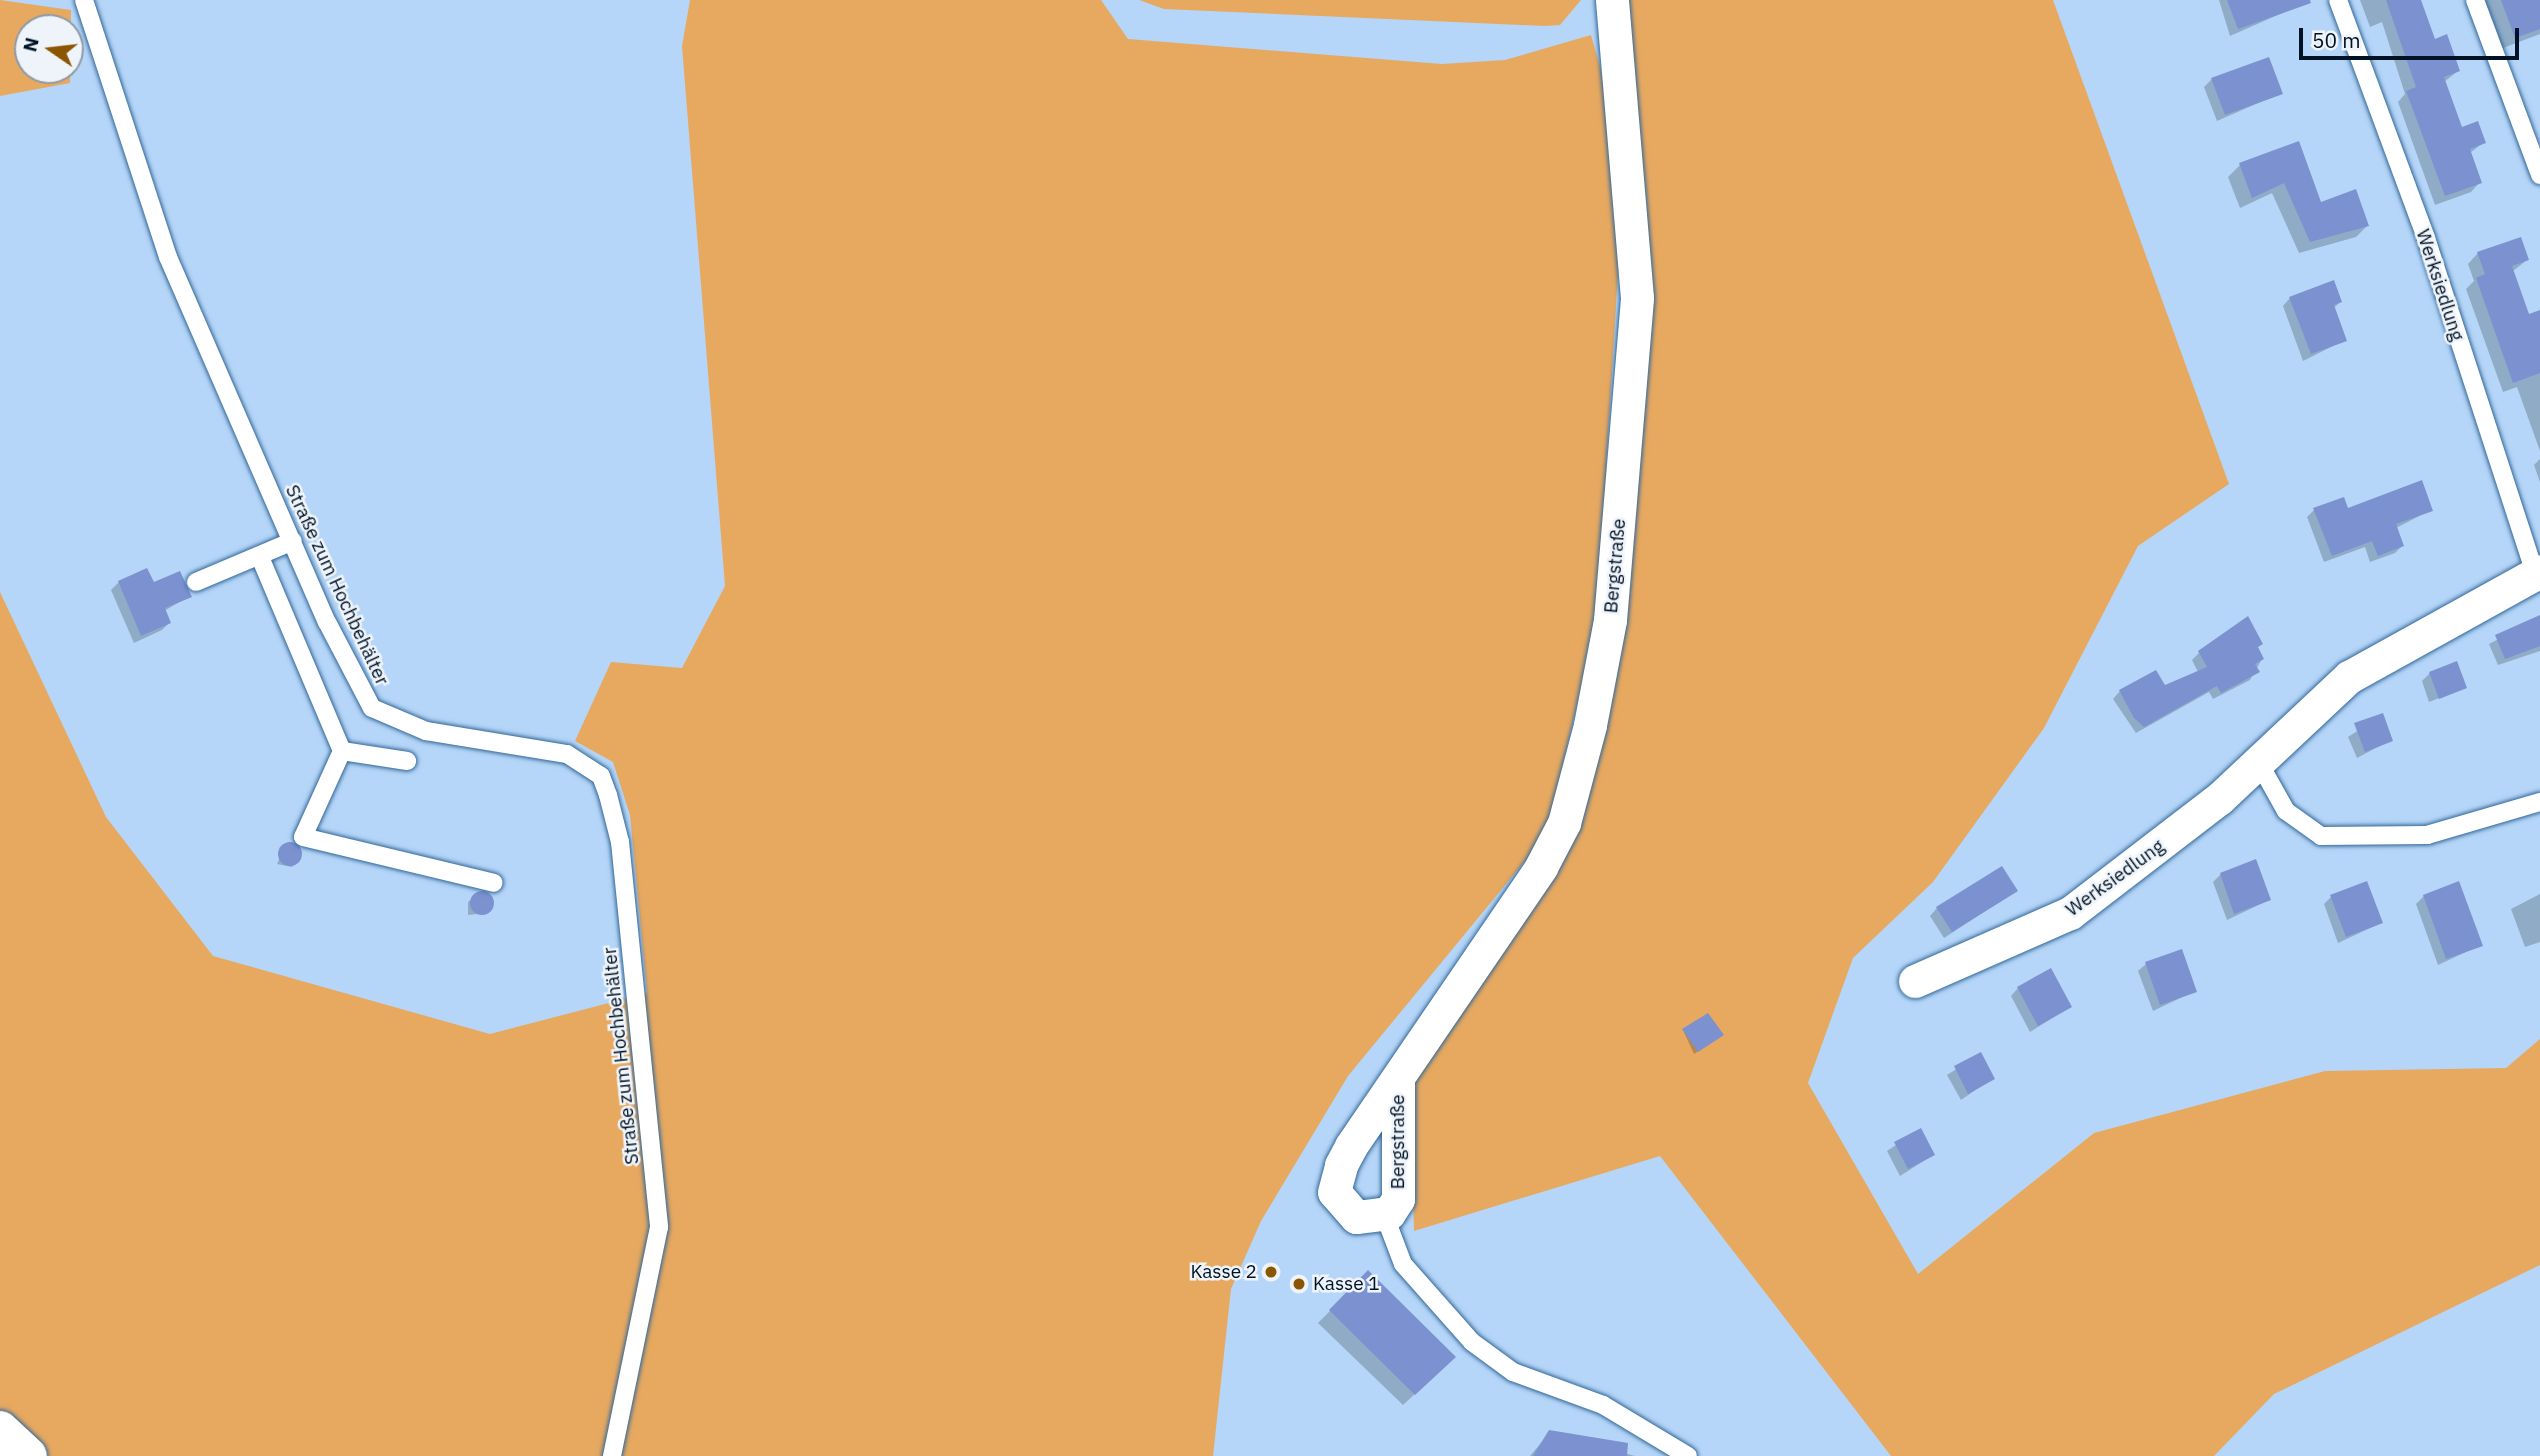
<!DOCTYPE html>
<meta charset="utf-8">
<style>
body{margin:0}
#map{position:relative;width:2540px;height:1456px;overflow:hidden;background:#b5d6f8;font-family:"IBM Plex Sans",sans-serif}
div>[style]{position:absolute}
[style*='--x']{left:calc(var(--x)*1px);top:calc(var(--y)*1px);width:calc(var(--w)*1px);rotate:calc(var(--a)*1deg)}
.green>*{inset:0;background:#e7a960}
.shadow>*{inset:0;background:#0003}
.building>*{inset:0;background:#7b91d0}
.round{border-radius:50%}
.roads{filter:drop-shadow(0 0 2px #326799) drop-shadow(0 0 2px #326799)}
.lane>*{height:18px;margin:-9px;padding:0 9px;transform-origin:9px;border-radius:9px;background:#fff}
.street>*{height:33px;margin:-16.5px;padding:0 16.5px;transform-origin:16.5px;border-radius:16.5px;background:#fff}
.secondary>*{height:38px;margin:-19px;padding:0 19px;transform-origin:19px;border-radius:19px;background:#fff}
.dots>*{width:19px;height:19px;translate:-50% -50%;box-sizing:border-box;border:4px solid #eef4fa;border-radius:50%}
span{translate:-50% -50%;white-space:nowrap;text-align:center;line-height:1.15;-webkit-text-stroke:5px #eef4fa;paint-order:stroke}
.street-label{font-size:19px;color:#001225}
.poi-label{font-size:19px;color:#001225}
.right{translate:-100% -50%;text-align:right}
.left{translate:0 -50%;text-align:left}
.north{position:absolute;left:14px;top:14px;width:70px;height:70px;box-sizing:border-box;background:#eef4fa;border:2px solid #8f9aa5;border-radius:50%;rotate:284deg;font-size:19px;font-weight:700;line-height:28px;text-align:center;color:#001225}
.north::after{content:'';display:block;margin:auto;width:24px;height:32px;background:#8a5602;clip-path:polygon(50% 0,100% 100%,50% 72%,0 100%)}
.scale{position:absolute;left:2299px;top:28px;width:220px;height:32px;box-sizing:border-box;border:4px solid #001225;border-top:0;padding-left:9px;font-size:21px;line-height:24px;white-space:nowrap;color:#001225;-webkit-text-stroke:5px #eef4fa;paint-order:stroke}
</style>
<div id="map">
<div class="green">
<i style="clip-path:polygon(evenodd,0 0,71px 10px,70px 83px,0 96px,0 0,28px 28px,70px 28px,70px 70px,28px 70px,28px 28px)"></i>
<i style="clip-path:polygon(690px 0,1101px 0,1128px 39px,1442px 64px,1505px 60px,1591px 35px,1605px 84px,1620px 239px,1597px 620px,1547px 832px,1569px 844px,1652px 302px,1624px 0,2053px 0,2229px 484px,2138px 546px,2044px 728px,1933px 882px,1853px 958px,1808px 1083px,1918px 1274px,2094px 1133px,2325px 1071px,2506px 1068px,2540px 1039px,2540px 1265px,2274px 1394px,2214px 1456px,1891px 1456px,1660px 1156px,1414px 1231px,1410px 1080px,1544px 838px,1348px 1076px,1261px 1221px,1231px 1289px,1213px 1456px,21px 1456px,0 1437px,0 592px,106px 817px,213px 956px,490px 1034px,647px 993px,630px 815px,613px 762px,575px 741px,611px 662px,682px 668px,725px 586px,682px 46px)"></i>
<i style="clip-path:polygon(1139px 0,1581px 0,1560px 25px,1544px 26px,1164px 9px)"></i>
</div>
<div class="shadow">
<i style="clip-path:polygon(2219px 0,2293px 0,2296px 7px,2230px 36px)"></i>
<i style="clip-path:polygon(2360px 0,2417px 0,2434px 41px,2458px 71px,2444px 82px,2461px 129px,2484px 142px,2470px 153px,2480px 182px,2471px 192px,2435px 205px,2398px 102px,2405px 94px,2382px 22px,2370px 27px)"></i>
<i style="clip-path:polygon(2485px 0,2540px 0,2540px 34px,2503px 48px)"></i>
<i style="clip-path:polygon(2212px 79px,2281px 93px,2217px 121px,2204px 87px)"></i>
<i style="clip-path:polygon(2298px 144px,2320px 204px,2367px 226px,2356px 237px,2299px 253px,2272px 193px,2240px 208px,2228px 177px,2240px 165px)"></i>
<i style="clip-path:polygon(2478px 253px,2527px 260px,2513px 271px,2528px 316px,2540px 312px,2540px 451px,2517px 387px,2503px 392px,2466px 289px,2474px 281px,2468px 264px)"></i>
<i style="clip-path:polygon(2290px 298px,2340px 302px,2334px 308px,2345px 340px,2303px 361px,2283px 306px)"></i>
<i style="clip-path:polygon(2540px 459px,2540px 482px,2534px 465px)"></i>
<i style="clip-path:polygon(2314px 510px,2431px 510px,2396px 528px,2402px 546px,2395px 553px,2370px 562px,2365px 547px,2324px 562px,2307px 517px)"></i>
<i style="clip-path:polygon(119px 582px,153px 584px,190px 596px,164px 611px,169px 623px,162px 630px,134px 643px,111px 590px)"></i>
<i style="clip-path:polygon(2540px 617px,2540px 651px,2498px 665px,2489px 644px)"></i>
<i style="clip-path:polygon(2257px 648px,2262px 659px,2250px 680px,2213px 699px,2209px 692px,2136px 733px,2113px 699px,2120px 691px,2164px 687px,2198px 672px,2192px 660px,2200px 652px)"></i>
<i style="clip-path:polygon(2430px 673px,2465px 688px,2429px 702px,2422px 681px)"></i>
<i style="clip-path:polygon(2382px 715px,2391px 740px,2357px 758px,2348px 737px)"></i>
<i style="clip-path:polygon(286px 844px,301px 853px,292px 867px,277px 864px)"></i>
<i style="clip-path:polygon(2221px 874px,2269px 900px,2227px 920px,2213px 882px)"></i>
<i style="clip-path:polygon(2016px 891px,1944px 938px,1930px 916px,1937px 908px)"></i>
<i style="clip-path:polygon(478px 893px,489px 895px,487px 913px,468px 915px,468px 902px)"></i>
<i style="clip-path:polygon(2540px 894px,2540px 942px,2525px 947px,2511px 909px)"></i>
<i style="clip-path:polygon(2424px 896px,2481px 945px,2438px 965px,2416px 904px)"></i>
<i style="clip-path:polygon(2331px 897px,2381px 923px,2338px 943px,2324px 904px)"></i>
<i style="clip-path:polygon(2146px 964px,2195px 991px,2153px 1011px,2138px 971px)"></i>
<i style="clip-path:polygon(2018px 988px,2070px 1007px,2030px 1032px,2011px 996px)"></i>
<i style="clip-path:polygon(1683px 1030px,1718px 1038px,1694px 1054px)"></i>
<i style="clip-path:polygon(1980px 1054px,1993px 1078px,1961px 1100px,1947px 1075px)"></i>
<i style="clip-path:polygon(1915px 1132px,1933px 1155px,1900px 1176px,1887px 1151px)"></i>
<i style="clip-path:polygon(1368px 1273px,1442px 1369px,1403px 1405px,1318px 1323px)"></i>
<i style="clip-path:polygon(1550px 1432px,1635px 1456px,1530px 1456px)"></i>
</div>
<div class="building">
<i style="clip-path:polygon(2227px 0,2310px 0,2311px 3px,2238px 29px)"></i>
<i style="clip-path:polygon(2386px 0,2421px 0,2435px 39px,2447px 34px,2460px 71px,2444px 77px,2462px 127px,2478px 121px,2486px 143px,2470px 149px,2482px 183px,2445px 196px,2406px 91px,2416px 87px)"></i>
<i style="clip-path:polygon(2501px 0,2540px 0,2540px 29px,2515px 38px)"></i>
<i style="clip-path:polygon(2269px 57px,2283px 94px,2225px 115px,2211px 78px)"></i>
<i style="clip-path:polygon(2299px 141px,2321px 202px,2356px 189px,2369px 226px,2310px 242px,2284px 183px,2252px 198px,2239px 163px)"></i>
<i style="clip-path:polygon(2521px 237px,2529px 260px,2512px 266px,2529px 314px,2540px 310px,2540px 373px,2513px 383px,2476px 278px,2485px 274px,2477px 252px)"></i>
<i style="clip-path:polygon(2334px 280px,2342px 302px,2334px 305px,2347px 341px,2311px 354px,2289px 297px)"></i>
<i style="clip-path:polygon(2422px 480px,2433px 511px,2396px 524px,2404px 546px,2378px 556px,2372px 541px,2332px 556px,2313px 508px,2344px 497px,2348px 508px)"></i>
<i style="clip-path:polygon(147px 568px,154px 582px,180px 571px,192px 597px,165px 608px,171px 623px,141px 636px,118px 581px)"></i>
<i style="clip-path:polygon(2540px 615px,2540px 646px,2505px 659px,2495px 635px)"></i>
<i style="clip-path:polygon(2248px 616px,2263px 644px,2258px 647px,2264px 659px,2255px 664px,2260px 672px,2221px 693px,2217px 686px,2144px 727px,2134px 718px,2119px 690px,2156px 670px,2165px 685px,2207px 667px,2198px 651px)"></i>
<i style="clip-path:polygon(2457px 661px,2467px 688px,2439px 699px,2429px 672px)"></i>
<i style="clip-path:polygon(2383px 713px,2393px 741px,2365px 752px,2354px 723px)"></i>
<i class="round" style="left:278px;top:842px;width:24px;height:24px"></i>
<i style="clip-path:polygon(2256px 859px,2271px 900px,2234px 914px,2220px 873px)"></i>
<i style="clip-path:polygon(2002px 866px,2018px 891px,1952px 932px,1936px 907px)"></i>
<i style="clip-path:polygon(2367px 881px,2383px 923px,2346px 937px,2330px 895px)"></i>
<i style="clip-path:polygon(2459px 881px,2483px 946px,2446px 959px,2423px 895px)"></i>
<i class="round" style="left:470px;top:891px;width:24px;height:24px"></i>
<i style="clip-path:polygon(2182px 949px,2197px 992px,2160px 1005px,2145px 962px)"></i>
<i style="clip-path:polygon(2051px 968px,2072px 1007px,2038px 1026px,2017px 987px)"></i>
<i style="clip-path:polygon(1708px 1013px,1724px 1035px,1698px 1052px,1682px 1029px)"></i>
<i style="clip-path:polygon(1981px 1052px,1995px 1079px,1968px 1094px,1954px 1066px)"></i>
<i style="clip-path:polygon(1921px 1128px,1935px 1155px,1908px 1169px,1894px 1142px)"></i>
<i style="clip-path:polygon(1368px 1270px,1456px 1357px,1415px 1395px,1329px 1310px)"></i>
<i style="clip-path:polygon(1549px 1430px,1628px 1443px,1627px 1456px,1533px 1456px)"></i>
</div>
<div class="roads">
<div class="lane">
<i style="--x:84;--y:0;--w:270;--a:71.9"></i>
<i style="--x:168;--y:257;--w:398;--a:66.5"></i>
<i style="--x:327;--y:622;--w:97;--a:62.4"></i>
<i style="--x:372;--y:708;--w:59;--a:23.1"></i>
<i style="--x:426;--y:731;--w:143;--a:9.3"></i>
<i style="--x:567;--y:754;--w:40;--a:32.9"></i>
<i style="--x:601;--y:776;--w:20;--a:70"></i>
<i style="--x:608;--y:795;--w:49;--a:75.7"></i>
<i style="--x:620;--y:842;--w:387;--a:84.2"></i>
<i style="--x:659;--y:1227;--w:234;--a:101.6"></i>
<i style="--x:2338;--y:0;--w:254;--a:69.7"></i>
<i style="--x:2426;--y:238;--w:352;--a:72"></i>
<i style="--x:2475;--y:0;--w:187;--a:69.6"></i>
<i style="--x:260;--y:557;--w:211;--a:67.1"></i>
<i style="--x:342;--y:751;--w:94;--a:114.4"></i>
<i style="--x:303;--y:837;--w:196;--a:13.5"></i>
<i style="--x:196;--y:582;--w:105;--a:-22.9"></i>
<i style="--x:342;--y:751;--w:66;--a:8.7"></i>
<i style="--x:2258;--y:761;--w:57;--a:60.8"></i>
<i style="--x:2286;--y:811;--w:43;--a:35.5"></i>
<i style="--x:2321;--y:836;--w:106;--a:-0.5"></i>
<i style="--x:2427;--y:835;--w:118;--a:-16.3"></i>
<i style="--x:1384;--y:1214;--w:53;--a:69.2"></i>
<i style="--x:1403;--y:1264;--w:104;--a:48.5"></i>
<i style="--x:1472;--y:1342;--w:51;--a:36.2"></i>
<i style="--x:1513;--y:1372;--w:96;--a:20.1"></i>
<i style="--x:1603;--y:1405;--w:99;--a:31"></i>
</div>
<div class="street">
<i style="--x:1915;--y:981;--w:169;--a:-23.7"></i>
<i style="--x:2070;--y:913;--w:189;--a:-37.5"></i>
<i style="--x:2220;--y:798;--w:177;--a:-43.2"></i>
<i style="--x:2349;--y:677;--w:218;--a:-29"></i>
<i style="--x:1398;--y:1079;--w:120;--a:90"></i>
<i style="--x:1398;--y:1199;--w:17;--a:123"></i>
<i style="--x:1389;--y:1213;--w:33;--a:173"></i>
<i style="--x:1356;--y:1217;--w:33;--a:-131"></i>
<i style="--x:1334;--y:1192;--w:28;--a:-75"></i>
<i style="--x:1341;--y:1165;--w:21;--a:-62"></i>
<i style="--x:1351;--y:1146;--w:338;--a:-55.7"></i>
<i style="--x:1541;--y:867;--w:50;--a:-62.4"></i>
<i style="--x:1564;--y:823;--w:101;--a:-75.1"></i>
<i style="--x:1590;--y:725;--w:107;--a:-79.2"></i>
<i style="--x:1610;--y:620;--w:323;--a:-85.2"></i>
<i style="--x:1637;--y:298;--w:299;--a:-94.8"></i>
</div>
<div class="secondary">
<i style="--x:0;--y:1430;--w:38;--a:43"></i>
</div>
</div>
<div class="dots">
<i style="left:1271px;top:1272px;background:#8a5602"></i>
<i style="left:1299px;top:1284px;background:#8a5602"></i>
</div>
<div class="street-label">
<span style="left:2440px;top:285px;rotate:72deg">Werksiedlung</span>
<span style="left:1615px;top:566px;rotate:-85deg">Bergstraße</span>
<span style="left:337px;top:585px;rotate:65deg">Straße zum Hochbehälter</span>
<span style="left:2115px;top:878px;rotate:-36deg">Werksiedlung</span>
<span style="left:621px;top:1056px;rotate:-96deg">Straße zum Hochbehälter</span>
<span style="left:1398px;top:1142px;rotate:-90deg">Bergstraße</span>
</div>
<div class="poi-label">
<span class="right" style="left:1257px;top:1272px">Kasse 2</span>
<span class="left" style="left:1313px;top:1284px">Kasse 1</span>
</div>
<div class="north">N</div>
<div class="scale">50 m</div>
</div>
